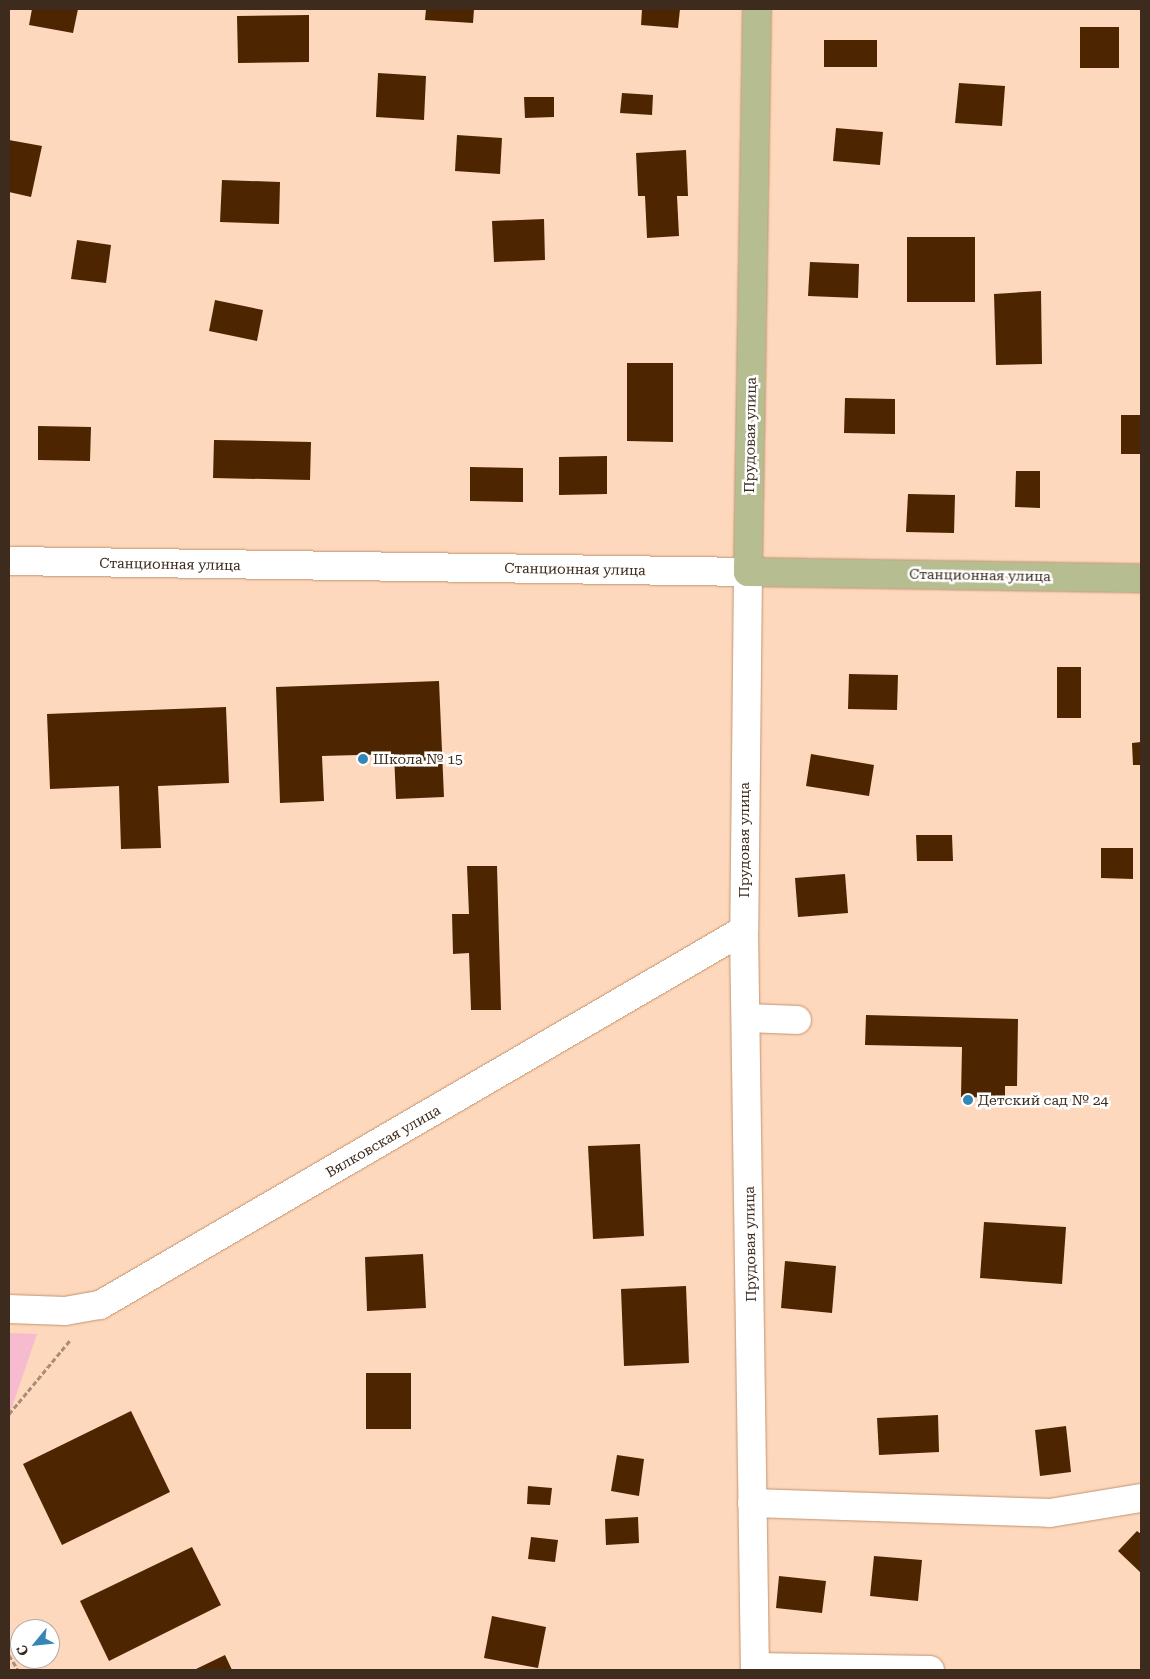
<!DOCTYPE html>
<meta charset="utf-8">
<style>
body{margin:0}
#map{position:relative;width:1150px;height:1679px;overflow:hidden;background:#fed8bc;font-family:"Roboto Serif",serif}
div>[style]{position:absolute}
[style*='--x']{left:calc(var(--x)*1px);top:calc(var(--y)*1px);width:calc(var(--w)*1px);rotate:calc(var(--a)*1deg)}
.green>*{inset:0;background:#f6bbce}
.building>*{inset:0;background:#4d2500}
.path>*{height:3px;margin-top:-1.5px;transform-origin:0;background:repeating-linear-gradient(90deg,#aa8d77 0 5px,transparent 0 7.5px)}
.roads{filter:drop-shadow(0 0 1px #c19472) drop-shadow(0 0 1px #c19472)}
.minor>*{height:28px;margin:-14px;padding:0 14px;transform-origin:14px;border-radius:14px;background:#fff}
.major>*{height:28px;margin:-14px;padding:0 14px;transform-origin:14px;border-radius:14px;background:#b5bd91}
.dots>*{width:14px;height:14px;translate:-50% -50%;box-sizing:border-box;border:2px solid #fff;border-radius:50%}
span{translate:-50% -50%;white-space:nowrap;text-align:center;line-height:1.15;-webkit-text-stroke:5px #fff;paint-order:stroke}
.street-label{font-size:14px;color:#3d2b1d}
.poi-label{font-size:14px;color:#3d2b1d}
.left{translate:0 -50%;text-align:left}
.frame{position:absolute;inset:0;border:10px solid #3d2b1d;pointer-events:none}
.north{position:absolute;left:10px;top:1619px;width:50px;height:50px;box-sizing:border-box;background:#fff;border:1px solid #b1aaa5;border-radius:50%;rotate:242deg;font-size:14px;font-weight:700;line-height:20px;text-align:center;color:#3d2b1d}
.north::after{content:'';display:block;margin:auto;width:18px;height:22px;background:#3386b6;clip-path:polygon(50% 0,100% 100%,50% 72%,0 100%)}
</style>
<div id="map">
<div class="green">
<i style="clip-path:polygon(9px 1333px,37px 1334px,9px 1416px)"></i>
</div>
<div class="building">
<i style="clip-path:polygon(32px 9px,78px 9px,73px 33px,29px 25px)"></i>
<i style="clip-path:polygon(426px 9px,474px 9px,473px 23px,425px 20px)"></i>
<i style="clip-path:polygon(642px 9px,680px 9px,678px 28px,641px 25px)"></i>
<i style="clip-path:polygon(309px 15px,309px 62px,238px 63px,237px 16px)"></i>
<i style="clip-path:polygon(1080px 27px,1119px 27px,1119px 68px,1080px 68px)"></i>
<i style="clip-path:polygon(824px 40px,877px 40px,877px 67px,824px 67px)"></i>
<i style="clip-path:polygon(378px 73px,426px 76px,424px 120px,376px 117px)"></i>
<i style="clip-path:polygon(959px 83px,1005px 86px,1002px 126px,955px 123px)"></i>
<i style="clip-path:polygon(622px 93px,653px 95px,652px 115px,620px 113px)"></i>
<i style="clip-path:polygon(524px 97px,554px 97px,554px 117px,525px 118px)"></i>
<i style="clip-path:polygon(836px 128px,883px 132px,880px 165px,833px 161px)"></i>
<i style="clip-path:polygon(457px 135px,502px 138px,500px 174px,455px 171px)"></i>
<i style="clip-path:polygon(9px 140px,42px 146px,31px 197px,9px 192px)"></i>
<i style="clip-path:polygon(686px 150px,688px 196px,677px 196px,679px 236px,647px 238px,645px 196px,638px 196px,636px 153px)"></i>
<i style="clip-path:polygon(222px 180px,280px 182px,279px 224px,220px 222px)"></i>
<i style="clip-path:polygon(544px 219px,545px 260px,494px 262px,492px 221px)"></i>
<i style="clip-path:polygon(907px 237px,975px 237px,975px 302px,907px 302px)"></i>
<i style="clip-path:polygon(77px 240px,111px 245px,106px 283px,71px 279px)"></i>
<i style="clip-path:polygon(810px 262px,859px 264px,858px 298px,808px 296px)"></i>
<i style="clip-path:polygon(1041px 291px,1042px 364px,996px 365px,994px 294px)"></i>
<i style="clip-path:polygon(215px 300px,263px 310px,257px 341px,209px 331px)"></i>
<i style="clip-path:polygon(627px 363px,673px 363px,673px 442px,627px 441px)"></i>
<i style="clip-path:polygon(845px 398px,895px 399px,895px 434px,844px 433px)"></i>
<i style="clip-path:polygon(1121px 415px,1141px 415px,1141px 454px,1121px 454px)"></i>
<i style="clip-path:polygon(38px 426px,91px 427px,90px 461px,38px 460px)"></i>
<i style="clip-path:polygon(214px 440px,311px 442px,310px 480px,213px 478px)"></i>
<i style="clip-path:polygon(607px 456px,607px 494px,559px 495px,559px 457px)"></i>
<i style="clip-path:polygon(470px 467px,523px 468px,523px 502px,470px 501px)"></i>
<i style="clip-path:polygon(1016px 471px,1040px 471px,1040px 508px,1015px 507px)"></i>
<i style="clip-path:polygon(908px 494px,955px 495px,954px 533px,906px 532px)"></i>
<i style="clip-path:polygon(1057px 667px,1081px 667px,1081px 718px,1057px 718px)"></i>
<i style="clip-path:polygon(849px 674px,898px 675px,897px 710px,848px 709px)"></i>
<i style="clip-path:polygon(439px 681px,444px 797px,396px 799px,394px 754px,322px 756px,324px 801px,280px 803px,276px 687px)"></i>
<i style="clip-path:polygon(226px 707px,229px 783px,158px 786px,161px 848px,121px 849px,119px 786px,50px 789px,47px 714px)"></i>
<i style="clip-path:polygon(1141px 742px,1141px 765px,1133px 765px,1132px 743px)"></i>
<i style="clip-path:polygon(811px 754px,874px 765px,869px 796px,806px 786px)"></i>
<i style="clip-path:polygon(916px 835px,952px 835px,953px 861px,917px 861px)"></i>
<i style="clip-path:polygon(1101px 848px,1133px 848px,1133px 879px,1101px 878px)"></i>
<i style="clip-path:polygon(467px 866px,497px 866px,501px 1010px,471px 1010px,469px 953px,453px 954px,452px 914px,469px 914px)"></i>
<i style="clip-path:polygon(845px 874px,848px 913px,798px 917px,795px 878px)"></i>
<i style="clip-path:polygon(866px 1015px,1018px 1019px,1017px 1086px,1005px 1086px,1005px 1098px,961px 1097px,962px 1047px,865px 1045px)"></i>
<i style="clip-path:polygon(640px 1144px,644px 1236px,593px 1239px,588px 1146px)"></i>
<i style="clip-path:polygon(984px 1222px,1066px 1227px,1062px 1284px,980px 1278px)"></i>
<i style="clip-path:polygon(423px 1254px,426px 1308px,367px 1311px,365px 1257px)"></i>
<i style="clip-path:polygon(785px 1261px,836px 1266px,832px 1313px,781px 1308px)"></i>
<i style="clip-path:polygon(686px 1286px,689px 1363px,624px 1366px,621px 1289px)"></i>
<i style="clip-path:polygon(366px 1373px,411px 1373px,411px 1429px,366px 1429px)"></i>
<i style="clip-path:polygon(131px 1411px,170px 1492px,62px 1545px,23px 1464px)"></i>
<i style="clip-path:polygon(938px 1415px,939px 1452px,879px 1455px,877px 1418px)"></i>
<i style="clip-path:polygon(1066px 1426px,1071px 1472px,1040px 1476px,1035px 1430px)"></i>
<i style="clip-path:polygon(617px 1455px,644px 1459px,639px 1496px,611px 1491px)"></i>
<i style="clip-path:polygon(528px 1486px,552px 1488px,550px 1505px,527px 1504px)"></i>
<i style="clip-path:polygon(638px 1517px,639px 1543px,606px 1545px,605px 1519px)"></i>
<i style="clip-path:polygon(1137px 1531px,1141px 1534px,1141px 1573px,1118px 1551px)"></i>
<i style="clip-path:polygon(531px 1537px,558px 1540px,555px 1562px,528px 1559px)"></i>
<i style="clip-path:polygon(192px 1547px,221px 1605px,109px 1661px,80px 1601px)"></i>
<i style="clip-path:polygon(874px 1556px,922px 1560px,918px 1601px,870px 1596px)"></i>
<i style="clip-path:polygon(779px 1576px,826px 1581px,822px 1613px,776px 1608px)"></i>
<i style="clip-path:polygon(492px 1616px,546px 1627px,538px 1668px,484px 1658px)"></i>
<i style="clip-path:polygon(225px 1655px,232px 1670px,194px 1670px)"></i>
</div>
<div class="path">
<i style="--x:9;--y:1414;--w:97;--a:-50.4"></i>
<i style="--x:9;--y:1655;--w:17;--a:59"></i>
</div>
<div class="roads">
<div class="minor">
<i style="--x:9;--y:561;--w:739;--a:0.85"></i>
<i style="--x:748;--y:572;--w:358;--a:90.6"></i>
<i style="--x:744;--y:930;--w:740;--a:89.15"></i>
<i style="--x:747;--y:1018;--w:50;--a:2.3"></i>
<i style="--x:9;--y:1309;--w:56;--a:2"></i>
<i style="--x:65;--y:1311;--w:36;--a:-10"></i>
<i style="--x:100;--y:1305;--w:745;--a:-30.21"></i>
<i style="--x:752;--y:1503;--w:298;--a:1.9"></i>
<i style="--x:1050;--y:1513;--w:92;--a:-9.4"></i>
<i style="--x:755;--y:1667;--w:175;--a:1"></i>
</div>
<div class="major">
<i style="--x:757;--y:9;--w:563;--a:90.92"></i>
<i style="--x:748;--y:572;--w:393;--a:0.9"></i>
</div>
</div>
<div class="dots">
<i style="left:363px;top:759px;background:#3386b6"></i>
<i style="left:968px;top:1100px;background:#3386b6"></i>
</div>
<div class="street-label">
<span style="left:750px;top:435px;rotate:-89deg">Прудовая улица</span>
<span style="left:170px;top:564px;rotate:1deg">Станционная улица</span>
<span style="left:575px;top:569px;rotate:1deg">Станционная улица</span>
<span style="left:980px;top:575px;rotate:1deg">Станционная улица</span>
<span style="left:744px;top:840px;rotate:-90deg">Прудовая улица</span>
<span style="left:383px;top:1141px;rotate:-30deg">Вялковская улица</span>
<span style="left:750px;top:1244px;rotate:-91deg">Прудовая улица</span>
</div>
<div class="poi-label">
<span class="left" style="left:373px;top:759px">Школа № 15</span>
<span class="left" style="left:978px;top:1100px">Детский сад № 24</span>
</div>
<div class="frame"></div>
<div class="north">С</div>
</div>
